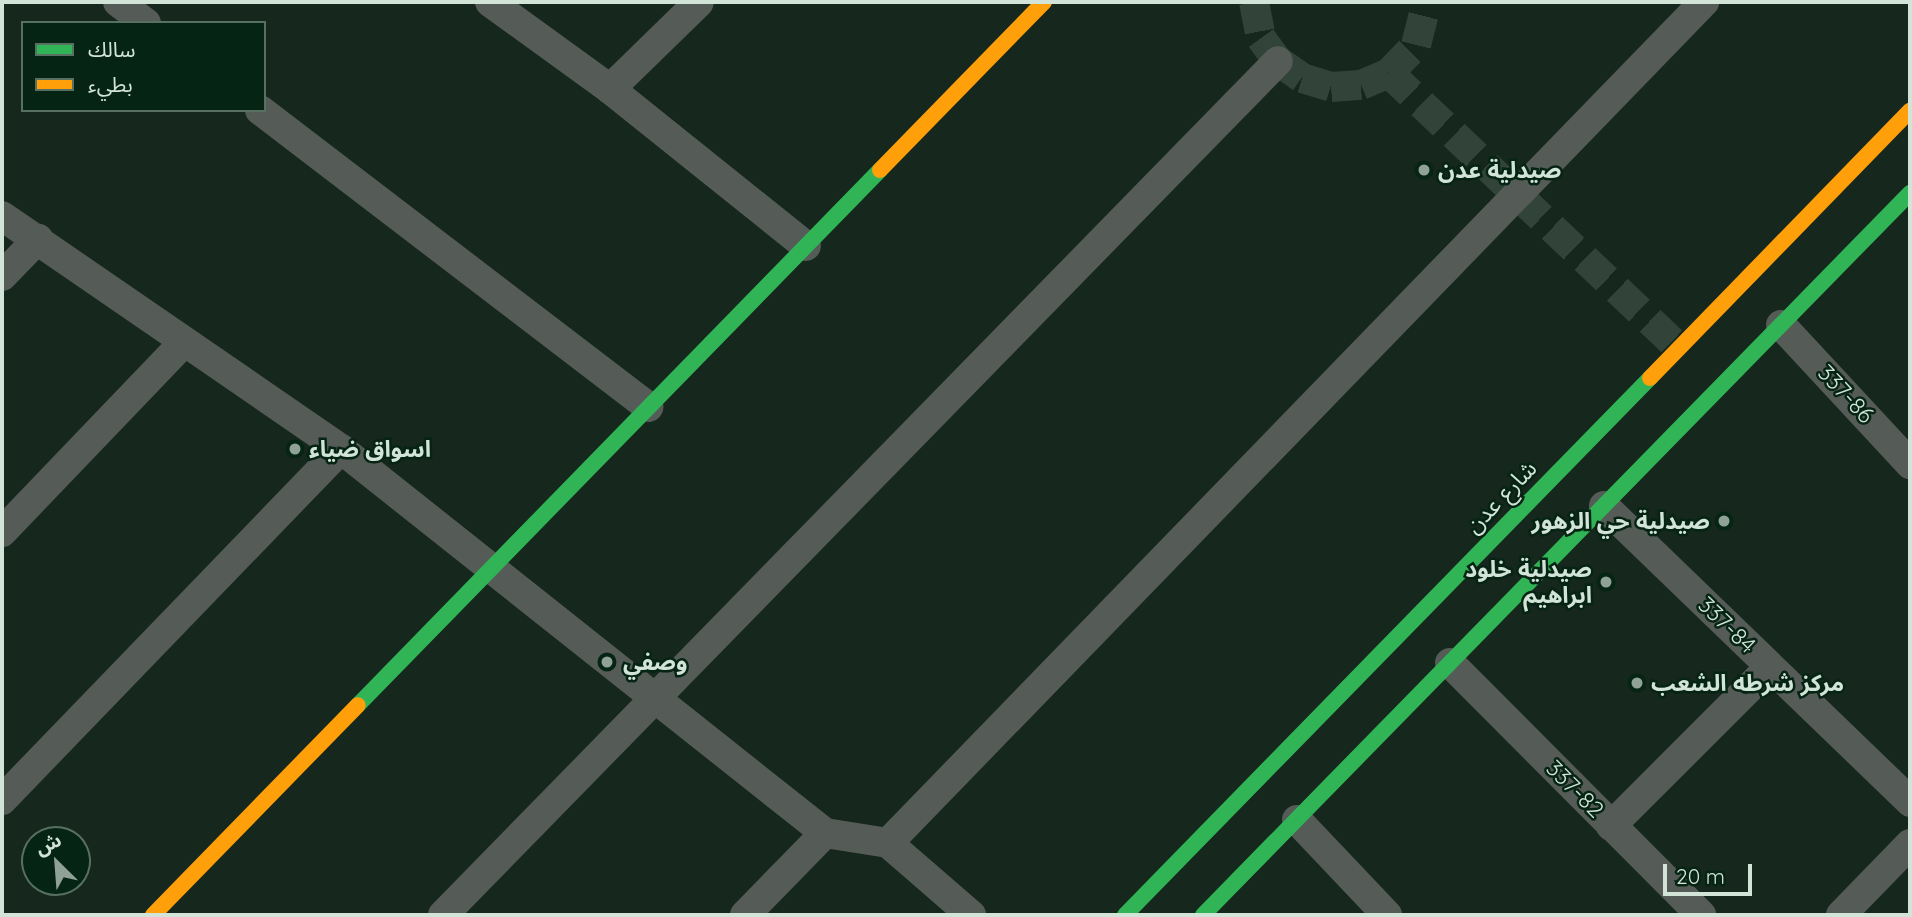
<!DOCTYPE html>
<meta charset="utf-8">
<style>
body{margin:0}
#map{position:relative;width:1912px;height:917px;overflow:hidden;background:#16271e;font-family:Quicksand,"Noto Sans Arabic",sans-serif}
div>[style]{position:absolute}
[style*='--x']{left:calc(var(--x)*1px);top:calc(var(--y)*1px);width:calc(var(--w)*1px);rotate:calc(var(--a)*1deg)}
.street-tunnel>*{height:30px;margin-top:-15px;transform-origin:0;background:repeating-linear-gradient(90deg,#32433a 0 30px,transparent 0 45px)}
.street>*{height:30px;margin:-15px;padding:0 15px;transform-origin:15px;border-radius:15px;background:#555b57}
.fast>*{height:16px;margin:-8px;padding:0 8px;transform-origin:8px;border-radius:8px;background:#30b455}
.slow>*{height:16px;margin:-8px;padding:0 8px;transform-origin:8px;border-radius:8px;background:#ff9f0a}
.dots>*{width:19px;height:19px;translate:-50% -50%;box-sizing:border-box;border:4px solid #052414;border-radius:50%}
span{translate:-50% -50%;white-space:nowrap;text-align:center;line-height:1.15;-webkit-text-stroke:5px #052414;paint-order:stroke}
.poi-label{font-size:23px;color:#d2e3d8;font-weight:700}
.left{translate:0 -50%;text-align:left}
.right{translate:-100% -50%;text-align:right}
.street-label{font-size:23px;color:#d2e3d8}
.frame{position:absolute;inset:0;border:4px solid #d2e3d8;pointer-events:none}
.legend{position:absolute;left:21px;top:21px;width:245px;height:91px;box-sizing:border-box;background:#052414;border:2px solid #577062;margin:0;padding:9px 12px;list-style:none;font-size:21px;color:#d2e3d8}
.legend li{display:flex;align-items:center;gap:14px;height:35px}
.legend b{width:35px;border:2px solid #577062}
.north{position:absolute;left:21px;top:826px;width:70px;height:70px;box-sizing:border-box;background:#052414;border:2px solid #577062;border-radius:50%;rotate:335deg;font-size:19px;font-weight:700;line-height:28px;text-align:center;color:#d2e3d8}
.north::after{content:'';display:block;margin:auto;width:24px;height:32px;background:#90a197;clip-path:polygon(50% 0,100% 100%,50% 72%,0 100%)}
.scale{position:absolute;left:1663px;top:864px;width:89px;height:32px;box-sizing:border-box;border:4px solid #d2e3d8;border-top:0;padding-left:9px;font-size:21px;line-height:24px;white-space:nowrap;color:#d2e3d8;-webkit-text-stroke:5px #052414;paint-order:stroke}
</style>
<div id="map">
<div class="street-tunnel">
<i style="--x:1254;--y:2;--w:37;--a:79"></i>
<i style="--x:1261;--y:38;--w:29;--a:54"></i>
<i style="--x:1278;--y:61;--w:29;--a:35"></i>
<i style="--x:1302;--y:78;--w:30;--a:17"></i>
<i style="--x:1331;--y:87;--w:30;--a:-4"></i>
<i style="--x:1361;--y:85;--w:30;--a:-23"></i>
<i style="--x:1389;--y:73;--w:39;--a:-46"></i>
<i style="--x:1416;--y:45;--w:44;--a:-75.7"></i>
<i style="--x:1389;--y:73;--w:400;--a:43.5"></i>
</div>
<div class="street">
<i style="--x:118;--y:2;--w:35;--a:37"></i>
<i style="--x:490;--y:2;--w:148;--a:35.9"></i>
<i style="--x:610;--y:89;--w:251;--a:38.7"></i>
<i style="--x:610;--y:89;--w:124;--a:-44.3"></i>
<i style="--x:260;--y:110;--w:489;--a:37.4"></i>
<i style="--x:2;--y:216;--w:411;--a:34.5"></i>
<i style="--x:341;--y:449;--w:618;--a:38.43"></i>
<i style="--x:825;--y:833;--w:64;--a:9"></i>
<i style="--x:888;--y:843;--w:110;--a:40.9"></i>
<i style="--x:2;--y:276;--w:52;--a:-45.8"></i>
<i style="--x:1781;--y:325;--w:190;--a:47.1"></i>
<i style="--x:1604;--y:506;--w:426;--a:44"></i>
<i style="--x:2;--y:532;--w:263;--a:-46.2"></i>
<i style="--x:1450;--y:663;--w:356;--a:45.1"></i>
<i style="--x:2;--y:800;--w:488;--a:-46"></i>
<i style="--x:1297;--y:820;--w:131;--a:46.5"></i>
<i style="--x:1611;--y:826;--w:225;--a:-45"></i>
<i style="--x:888;--y:843;--w:1172;--a:-45.86"></i>
<i style="--x:443;--y:915;--w:1194;--a:-45.64"></i>
<i style="--x:745;--y:915;--w:115;--a:-45.7"></i>
<i style="--x:1841;--y:915;--w:99;--a:-45.8"></i>
</div>
<div class="fast">
<i style="--x:358;--y:705;--w:747;--a:-45.7"></i>
<i style="--x:1125;--y:915;--w:751;--a:-45.65"></i>
<i style="--x:1203;--y:915;--w:1011;--a:-45.6"></i>
</div>
<div class="slow">
<i style="--x:880;--y:170;--w:235;--a:-45.7"></i>
<i style="--x:1650;--y:378;--w:373;--a:-45.8"></i>
<i style="--x:153;--y:915;--w:293;--a:-45.7"></i>
</div>
<div class="dots">
<i style="left:1424px;top:170px;background:#90a197"></i>
<i style="left:295px;top:449px;background:#90a197"></i>
<i style="left:1724px;top:521px;background:#90a197"></i>
<i style="left:1606px;top:582px;background:#90a197"></i>
<i style="left:607px;top:662px;background:#90a197"></i>
<i style="left:1637px;top:683px;background:#90a197"></i>
</div>
<div class="poi-label">
<span class="left" style="left:1438px;top:170px">صيدلية عدن</span>
<span class="left" style="left:309px;top:449px">اسواق ضياء</span>
<span class="right" style="left:1710px;top:521px">صيدلية حي الزهور</span>
<span class="right" style="left:1592px;top:582px">صيدلية خلود<br>ابراهيم</span>
<span class="left" style="left:623px;top:662px">وصفي</span>
<span class="left" style="left:1651px;top:683px">مركز شرطه الشعب</span>
</div>
<div class="street-label">
<span style="left:1846px;top:394px;rotate:47deg">337-86</span>
<span style="left:1501px;top:497px;rotate:-46deg">شارع عدن</span>
<span style="left:1727px;top:625px;rotate:44deg">337-84</span>
<span style="left:1575px;top:789px;rotate:45deg">337-82</span>
</div>
<div class="frame"></div>
<ul class="legend">
<li><b style="height:9px;background:#30b455"></b>سالك</li>
<li><b style="height:9px;background:#ff9f0a"></b>بطيء</li>
</ul>
<div class="north">ش</div>
<div class="scale">20 m</div>
</div>
